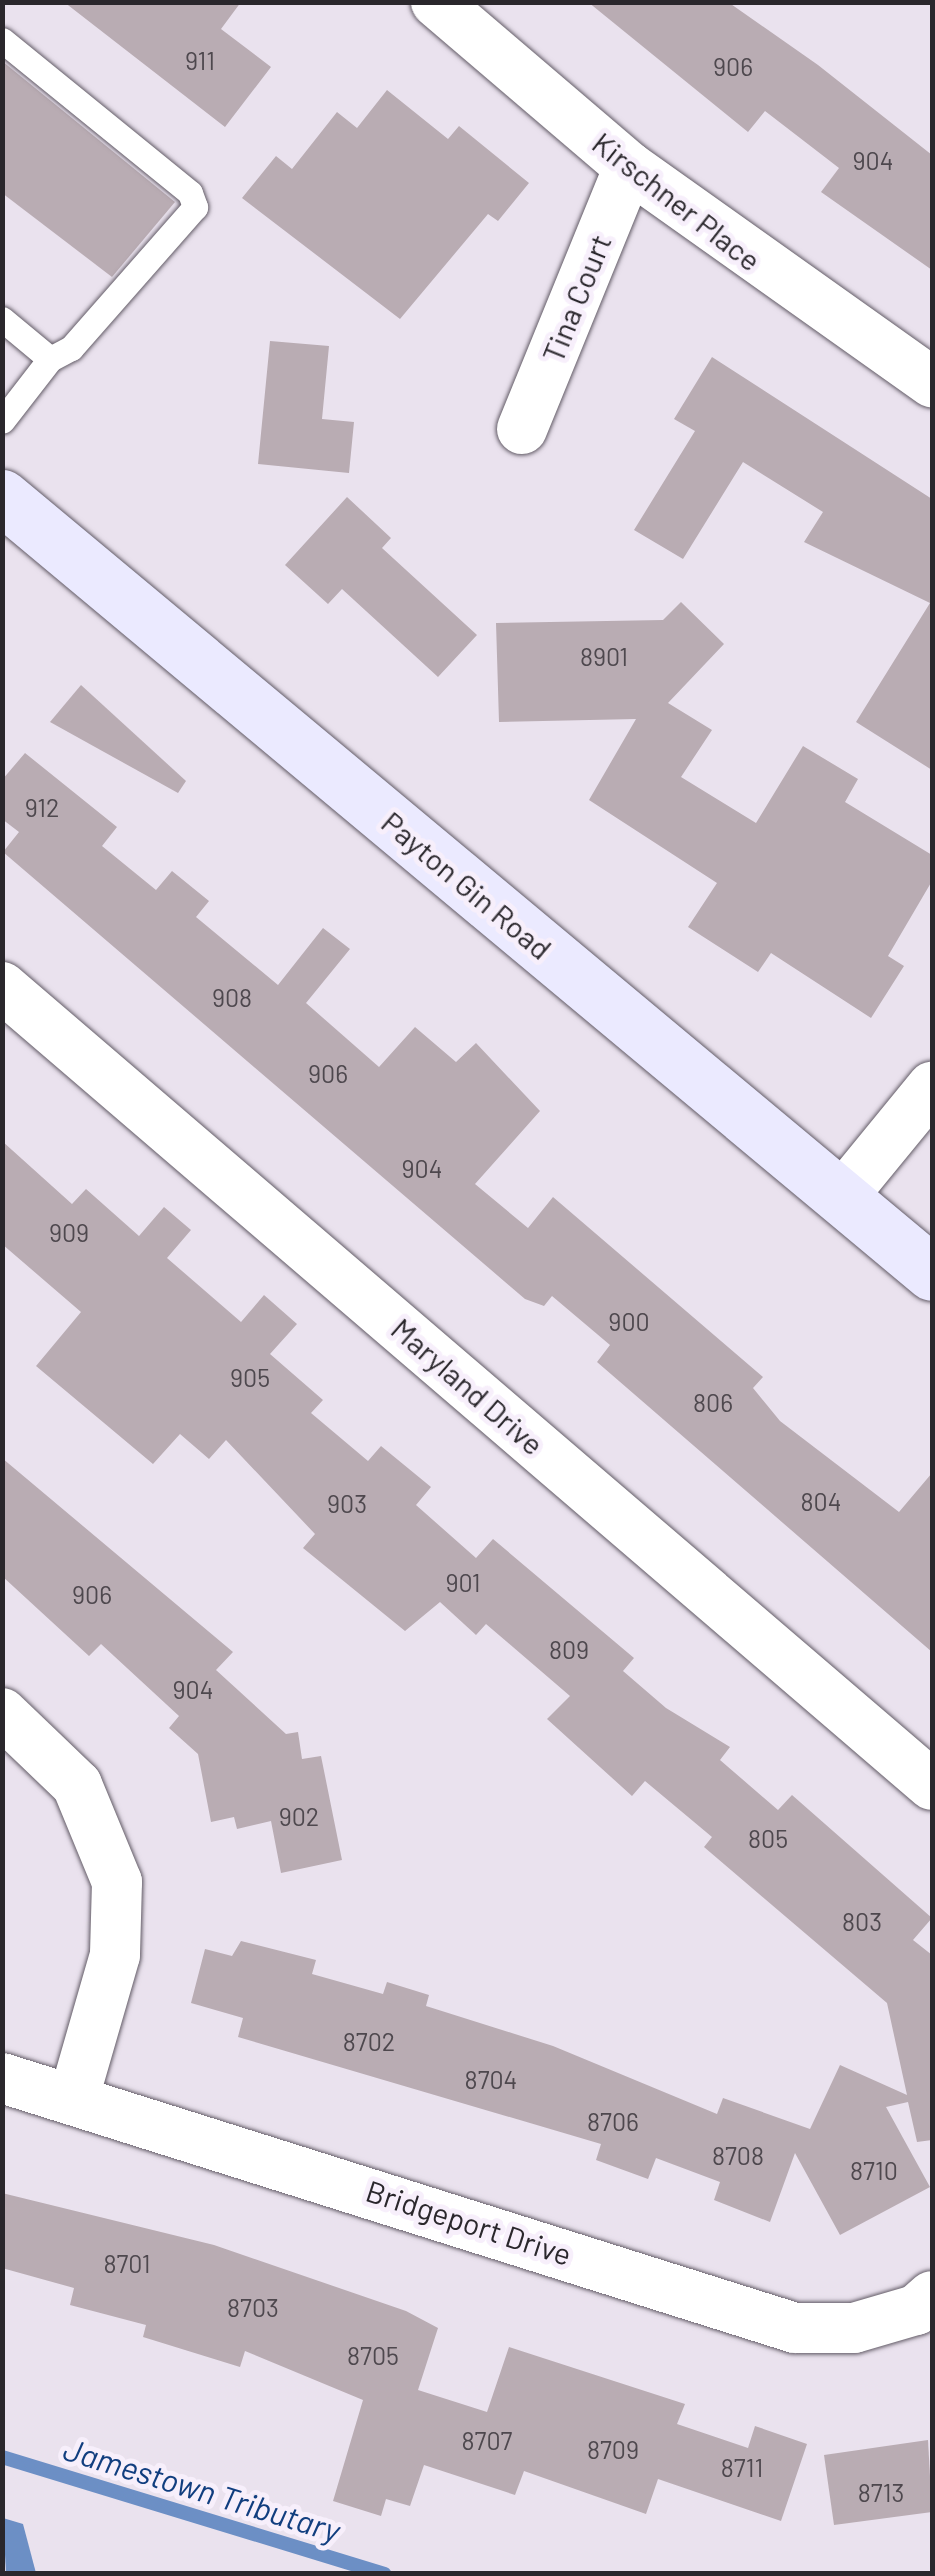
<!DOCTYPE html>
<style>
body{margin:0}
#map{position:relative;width:935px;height:2576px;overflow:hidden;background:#eae2ee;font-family:Barlow,sans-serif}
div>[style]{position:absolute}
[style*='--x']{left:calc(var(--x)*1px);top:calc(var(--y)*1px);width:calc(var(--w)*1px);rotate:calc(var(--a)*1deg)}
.water>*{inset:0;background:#6c8fc5}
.stream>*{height:14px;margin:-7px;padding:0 7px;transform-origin:7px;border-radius:7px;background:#6c8fc5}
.building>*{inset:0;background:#b9acb3}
.roads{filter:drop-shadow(0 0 2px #635c67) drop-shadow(0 0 2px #635c67)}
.lane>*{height:25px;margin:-12.5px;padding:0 12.5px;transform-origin:12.5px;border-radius:12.5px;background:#fff}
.street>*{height:50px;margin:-25px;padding:0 25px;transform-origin:25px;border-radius:25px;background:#fff}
.secondary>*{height:55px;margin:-27.5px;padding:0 27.5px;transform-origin:27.5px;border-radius:27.5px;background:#ebeaff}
span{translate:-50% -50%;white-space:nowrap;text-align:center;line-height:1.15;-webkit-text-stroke:10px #f7effb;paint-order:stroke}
.number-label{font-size:25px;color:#4e484e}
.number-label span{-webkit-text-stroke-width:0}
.street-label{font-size:30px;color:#2a272c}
.water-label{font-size:32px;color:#113e7f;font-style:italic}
.frame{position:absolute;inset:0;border:5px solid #2a272c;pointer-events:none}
</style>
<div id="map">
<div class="water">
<i style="clip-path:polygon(3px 2518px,23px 2524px,36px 2573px,6px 2573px)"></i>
</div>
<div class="stream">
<i style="--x:2;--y:2457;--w:400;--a:17"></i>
</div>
<div class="building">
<i style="clip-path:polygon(64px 2px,241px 2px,221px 29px,271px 67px,225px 127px)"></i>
<i style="clip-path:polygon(588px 2px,728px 2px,818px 65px,932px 155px,932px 270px,821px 192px,839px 168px,765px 111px,748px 132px)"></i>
<i style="clip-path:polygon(2px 61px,175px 202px,112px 277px,2px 193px)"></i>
<i style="clip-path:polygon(387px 90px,448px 139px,459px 126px,529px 183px,498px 221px,488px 214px,400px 319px,242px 198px,276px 156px,292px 169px,337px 112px,357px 128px)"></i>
<i style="clip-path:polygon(270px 341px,329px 346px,322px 419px,354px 422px,349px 473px,258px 464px)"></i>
<i style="clip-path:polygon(712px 357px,932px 499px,932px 770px,856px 722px,930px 603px,804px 542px,823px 512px,743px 462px,683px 559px,634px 530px,695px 431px,674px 419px)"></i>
<i style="clip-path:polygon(347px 497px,391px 538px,382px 548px,477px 635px,438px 677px,342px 589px,328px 604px,285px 565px)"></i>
<i style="clip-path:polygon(681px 602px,724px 644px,668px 703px,712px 730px,681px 777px,756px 823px,803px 746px,858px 779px,845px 802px,932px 855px,932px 881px,888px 956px,904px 966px,871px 1018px,771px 953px,758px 972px,688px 927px,717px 883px,589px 800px,636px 719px,499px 722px,496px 623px,663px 620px)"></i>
<i style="clip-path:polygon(81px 685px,186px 781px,178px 793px,50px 722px)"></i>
<i style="clip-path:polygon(25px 753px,117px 827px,102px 846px,156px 890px,172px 871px,209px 901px,196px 917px,278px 985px,323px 928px,350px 949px,306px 1003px,379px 1067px,415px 1027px,456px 1062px,476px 1043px,540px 1111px,475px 1184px,528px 1228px,553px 1197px,763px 1377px,753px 1388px,780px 1421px,899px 1512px,932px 1473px,932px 1652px,597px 1362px,610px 1345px,552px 1296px,544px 1306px,525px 1299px,3px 852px,19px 832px,2px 819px,2px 780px)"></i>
<i style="clip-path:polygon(2px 1141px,72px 1204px,86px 1189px,139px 1236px,164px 1207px,191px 1230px,167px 1258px,241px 1322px,264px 1295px,297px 1324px,270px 1354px,323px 1400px,311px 1413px,368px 1461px,381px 1446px,431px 1487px,416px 1505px,476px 1558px,493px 1539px,634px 1658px,623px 1671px,666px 1708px,730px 1747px,720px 1760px,778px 1810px,792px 1795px,932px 1918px,913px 1940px,932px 1955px,932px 2140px,917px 2142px,908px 2102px,886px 2107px,930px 2187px,840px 2235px,795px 2153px,770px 2222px,714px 2200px,720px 2182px,656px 2158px,648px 2179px,596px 2160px,601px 2144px,238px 2037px,243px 2018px,191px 2003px,205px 1949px,232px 1956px,241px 1941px,316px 1960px,312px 1974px,383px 1994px,387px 1982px,429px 1995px,426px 2006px,553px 2046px,717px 2114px,723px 2098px,810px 2129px,840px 2065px,907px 2095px,887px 2003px,704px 1847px,712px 1837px,645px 1781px,632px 1796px,547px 1719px,570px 1696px,486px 1624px,476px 1635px,440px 1602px,405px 1631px,303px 1548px,315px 1534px,226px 1440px,209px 1459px,180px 1434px,153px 1464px,36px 1366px,81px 1312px,2px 1244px)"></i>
<i style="clip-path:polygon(2px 1458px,233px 1652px,216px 1670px,286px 1734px,298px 1732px,302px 1759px,321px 1756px,342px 1860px,281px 1873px,271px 1821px,237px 1829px,234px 1817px,211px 1822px,198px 1754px,169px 1728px,179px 1716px,101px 1644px,89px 1656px,2px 1576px)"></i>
<i style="clip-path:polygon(2px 2193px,214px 2245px,406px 2311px,438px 2328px,418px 2390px,487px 2412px,509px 2347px,685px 2404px,677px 2424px,748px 2448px,755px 2426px,807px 2444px,781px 2521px,658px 2479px,646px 2514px,524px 2471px,515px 2495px,424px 2465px,410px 2506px,386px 2499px,381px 2516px,333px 2501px,363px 2400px,245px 2351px,240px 2367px,143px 2337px,146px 2325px,70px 2305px,74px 2288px,2px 2268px)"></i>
<i style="clip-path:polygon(928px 2440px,932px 2512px,834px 2525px,824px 2455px)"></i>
</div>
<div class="roads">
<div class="lane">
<i style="--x:2;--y:40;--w:242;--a:39.1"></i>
<i style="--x:190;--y:193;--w:15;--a:70"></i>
<i style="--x:195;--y:207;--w:188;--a:131.3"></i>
<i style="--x:71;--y:348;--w:24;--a:152"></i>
<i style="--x:2;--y:319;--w:62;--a:39.8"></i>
<i style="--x:50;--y:359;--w:78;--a:127.7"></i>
</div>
<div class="street">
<i style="--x:436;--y:2;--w:254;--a:40.5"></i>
<i style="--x:629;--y:167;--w:372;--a:35.4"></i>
<i style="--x:522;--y:429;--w:283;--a:-67.8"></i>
<i style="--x:2;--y:987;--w:1225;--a:40.63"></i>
<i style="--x:841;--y:1198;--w:144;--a:-50.7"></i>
<i style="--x:2;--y:1713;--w:104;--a:43.8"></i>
<i style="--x:77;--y:1785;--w:105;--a:67.6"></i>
<i style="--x:117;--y:1882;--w:73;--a:91.6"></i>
<i style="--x:115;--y:1955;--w:145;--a:106.1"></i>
<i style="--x:2;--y:2078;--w:831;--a:17.5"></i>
<i style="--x:795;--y:2328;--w:59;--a:0"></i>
<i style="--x:854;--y:2328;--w:65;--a:-16.2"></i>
<i style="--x:916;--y:2310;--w:21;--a:-41"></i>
</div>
<div class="secondary">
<i style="--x:2;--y:497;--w:1211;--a:39.84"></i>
</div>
</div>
<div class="number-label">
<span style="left:200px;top:60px">911</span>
<span style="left:733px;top:66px">906</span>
<span style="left:873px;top:160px">904</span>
<span style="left:604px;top:656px">8901</span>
<span style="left:42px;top:807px">912</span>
<span style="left:232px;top:997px">908</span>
<span style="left:328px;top:1073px">906</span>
<span style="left:422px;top:1168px">904</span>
<span style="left:69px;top:1232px">909</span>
<span style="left:629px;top:1321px">900</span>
<span style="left:250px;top:1377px">905</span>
<span style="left:713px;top:1402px">806</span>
<span style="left:821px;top:1501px">804</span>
<span style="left:347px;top:1503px">903</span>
<span style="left:463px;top:1582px">901</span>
<span style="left:92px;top:1594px">906</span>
<span style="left:569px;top:1649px">809</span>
<span style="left:193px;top:1689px">904</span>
<span style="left:299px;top:1816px">902</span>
<span style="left:768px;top:1838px">805</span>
<span style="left:862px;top:1921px">803</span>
<span style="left:369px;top:2041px">8702</span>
<span style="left:491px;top:2079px">8704</span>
<span style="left:613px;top:2121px">8706</span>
<span style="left:738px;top:2155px">8708</span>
<span style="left:874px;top:2170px">8710</span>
<span style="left:127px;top:2263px">8701</span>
<span style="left:253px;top:2307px">8703</span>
<span style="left:373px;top:2355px">8705</span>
<span style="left:487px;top:2440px">8707</span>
<span style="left:613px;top:2449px">8709</span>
<span style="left:742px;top:2467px">8711</span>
<span style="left:881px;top:2492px">8713</span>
</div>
<div class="street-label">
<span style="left:677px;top:201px;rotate:38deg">Kirschner Place</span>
<span style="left:576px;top:298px;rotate:-68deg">Tina Court</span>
<span style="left:467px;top:885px;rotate:40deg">Payton Gin Road</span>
<span style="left:468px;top:1386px;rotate:41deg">Maryland Drive</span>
<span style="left:469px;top:2222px;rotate:18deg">Bridgeport Drive</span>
</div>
<div class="water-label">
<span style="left:202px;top:2489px;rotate:17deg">Jamestown Tributary</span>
</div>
<div class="frame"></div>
</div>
